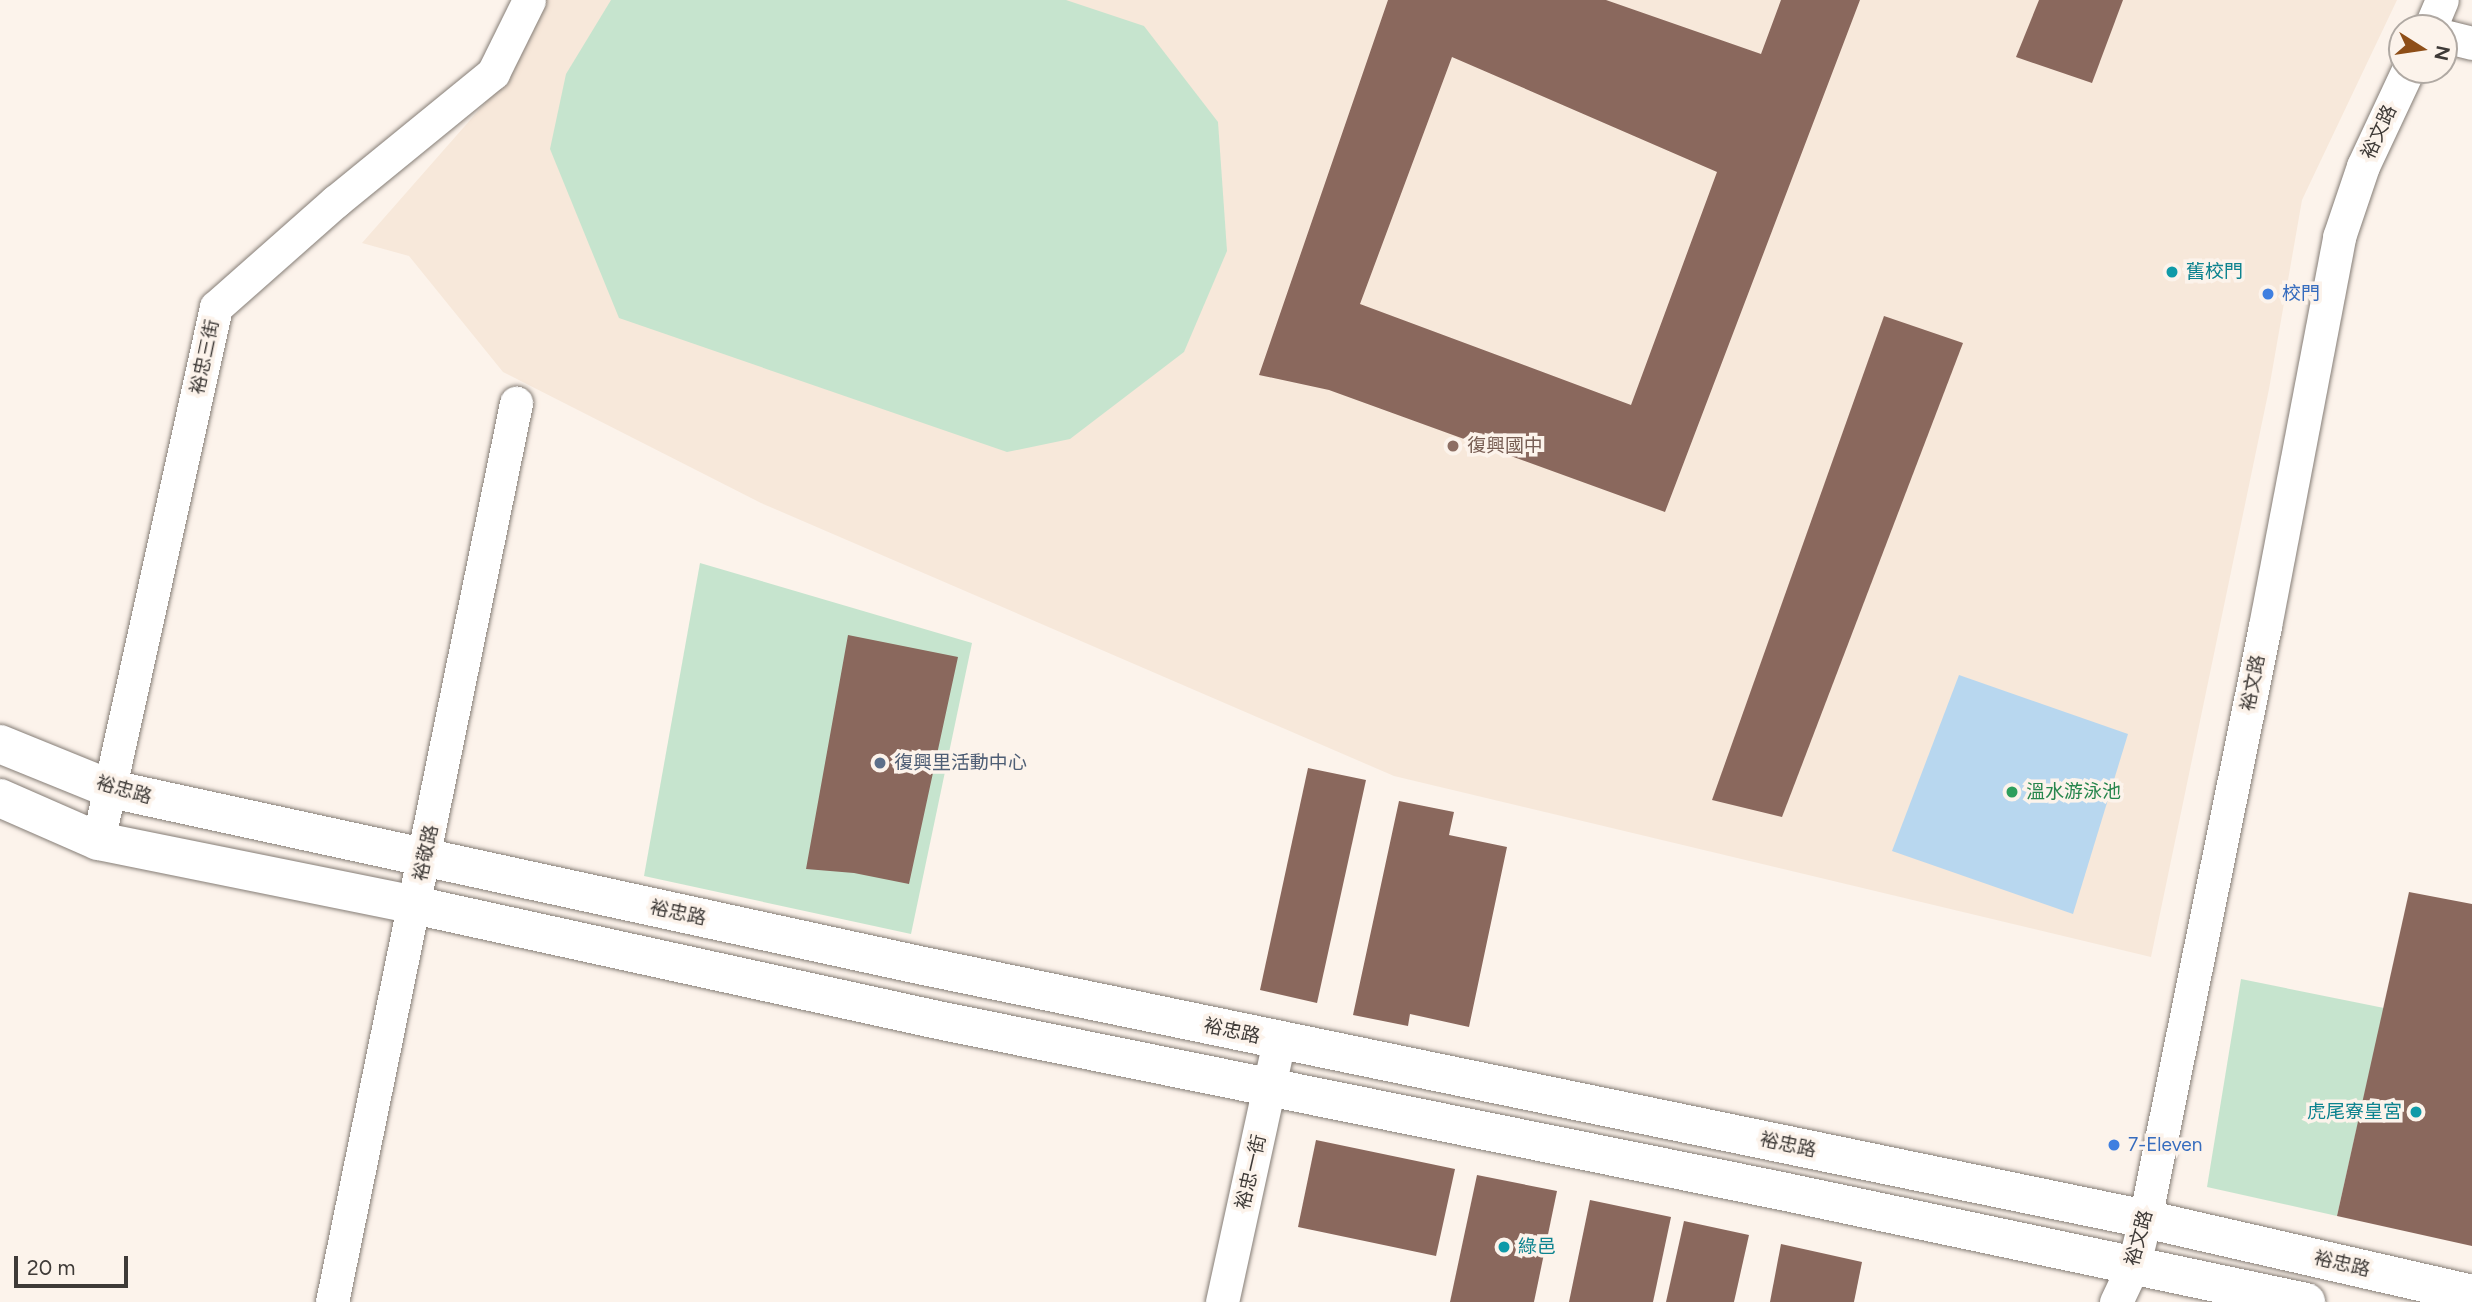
<!DOCTYPE html>
<meta charset="utf-8">
<style>
body{margin:0}
#map{position:relative;width:2472px;height:1302px;overflow:hidden;background:#fcf3eb;font-family:Figtree,"Noto Sans TC",sans-serif}
div>[style]{position:absolute}
[style*='--x']{left:calc(var(--x)*1px);top:calc(var(--y)*1px);width:calc(var(--w)*1px);rotate:calc(var(--a)*1deg)}
.built>*{inset:0;background:#f7e8da}
.green>*{inset:0;background:#c6e4ce}
.water>*{inset:0;background:#b8d7ef}
.building>*{inset:0;background:#8a685d}
.roads{filter:drop-shadow(0 0 2px #857d76) drop-shadow(0 0 2px #857d76)}
.street>*{height:33px;margin:-16.5px;padding:0 16.5px;transform-origin:16.5px;border-radius:16.5px;background:#fff}
.secondary>*{height:38px;margin:-19px;padding:0 19px;transform-origin:19px;border-radius:19px;background:#fff}
.dots>*{width:19px;height:19px;translate:-50% -50%;box-sizing:border-box;border:4px solid #fcf3eb;border-radius:50%}
span{translate:-50% -50%;white-space:nowrap;text-align:center;line-height:1.15;-webkit-text-stroke:7px #fcf3eb;paint-order:stroke}
.street-label{font-size:19px;color:#3e3a37}
.culture-label{font-size:19px;color:#0d838f}
.left{translate:0 -50%;text-align:left}
.right{translate:-100% -50%;text-align:right}
.shop-label{font-size:19px;color:#366cbe}
.education-label{font-size:19px;color:#785e54}
.service-label{font-size:19px;color:#4e5e75}
.leisure-label{font-size:19px;color:#27864d}
.north{position:absolute;left:2388px;top:14px;width:70px;height:70px;box-sizing:border-box;background:#fcf3eb;border:2px solid #b0a9a3;border-radius:50%;rotate:102deg;font-size:19px;font-weight:700;line-height:28px;text-align:center;color:#3e3a37}
.north::after{content:'';display:block;margin:auto;width:24px;height:32px;background:#8e4e18;clip-path:polygon(50% 0,100% 100%,50% 72%,0 100%)}
.scale{position:absolute;left:14px;top:1256px;width:114px;height:32px;box-sizing:border-box;border:4px solid #3e3a37;border-top:0;padding-left:9px;font-size:21px;line-height:24px;white-space:nowrap;color:#3e3a37;-webkit-text-stroke:5px #fcf3eb;paint-order:stroke}
</style>
<div id="map">
<div class="built">
<i style="clip-path:polygon(544px 0,2397px 0,2302px 200px,2269px 389px,2151px 957px,1394px 776px,761px 503px,503px 372px,409px 256px,362px 243px,507px 78px)"></i>
</div>
<div class="green">
<i style="clip-path:polygon(611px 0,1066px 0,1144px 26px,1218px 122px,1227px 251px,1184px 352px,1070px 439px,1007px 452px,619px 318px,550px 149px,566px 74px)"></i>
<i style="clip-path:polygon(700px 563px,972px 643px,911px 934px,644px 876px)"></i>
<i style="clip-path:polygon(2241px 979px,2384px 1008px,2337px 1216px,2207px 1187px)"></i>
</div>
<div class="water">
<i style="clip-path:polygon(1959px 675px,2128px 734px,2073px 914px,1892px 851px)"></i>
</div>
<div class="building">
<i style="clip-path:polygon(evenodd,1388px 0,1606px 0,1761px 54px,1781px 0,1860px 0,1665px 512px,1329px 390px,1259px 375px,1388px 0,1452px 57px,1717px 172px,1631px 405px,1360px 304px,1452px 57px)"></i>
<i style="clip-path:polygon(2039px 0,2123px 0,2092px 83px,2016px 57px)"></i>
<i style="clip-path:polygon(1884px 316px,1963px 343px,1782px 817px,1712px 800px)"></i>
<i style="clip-path:polygon(848px 635px,958px 657px,909px 884px,854px 873px,806px 869px)"></i>
<i style="clip-path:polygon(1308px 768px,1366px 780px,1317px 1003px,1260px 990px)"></i>
<i style="clip-path:polygon(1399px 801px,1454px 812px,1449px 835px,1507px 847px,1469px 1027px,1410px 1014px,1408px 1026px,1353px 1015px)"></i>
<i style="clip-path:polygon(2409px 892px,2472px 904px,2472px 1246px,2337px 1216px)"></i>
<i style="clip-path:polygon(1316px 1140px,1455px 1169px,1436px 1256px,1298px 1227px)"></i>
<i style="clip-path:polygon(1477px 1175px,1557px 1191px,1534px 1302px,1450px 1302px)"></i>
<i style="clip-path:polygon(1590px 1200px,1671px 1217px,1653px 1302px,1569px 1302px)"></i>
<i style="clip-path:polygon(1684px 1221px,1749px 1235px,1734px 1302px,1666px 1302px)"></i>
<i style="clip-path:polygon(1781px 1244px,1862px 1262px,1854px 1302px,1770px 1302px)"></i>
</div>
<div class="roads">
<div class="street">
<i style="--x:2430;--y:28;--w:30;--a:-67"></i>
<i style="--x:2444;--y:36;--w:29;--a:14"></i>
<i style="--x:98;--y:841;--w:547;--a:-77.54"></i>
<i style="--x:216;--y:307;--w:160;--a:-41.5"></i>
<i style="--x:336;--y:201;--w:203;--a:-39.2"></i>
<i style="--x:493;--y:73;--w:81;--a:-63.7"></i>
<i style="--x:332;--y:1302;--w:918;--a:-78.43"></i>
<i style="--x:1222;--y:1302;--w:267;--a:-77.7"></i>
<i style="--x:2116;--y:1302;--w:42;--a:-64.7"></i>
<i style="--x:2134;--y:1264;--w:46;--a:-76.3"></i>
<i style="--x:2145;--y:1219;--w:605;--a:-78.56"></i>
<i style="--x:2265;--y:626;--w:396;--a:-79.2"></i>
<i style="--x:2339;--y:237;--w:75;--a:-71.3"></i>
<i style="--x:2363;--y:166;--w:106;--a:-64.9"></i>
</div>
<div class="secondary">
<i style="--x:0;--y:744;--w:120;--a:22.1"></i>
<i style="--x:111;--y:789;--w:827;--a:12.29"></i>
<i style="--x:919;--y:965;--w:1252;--a:11.7"></i>
<i style="--x:2145;--y:1219;--w:335;--a:12.9"></i>
<i style="--x:0;--y:798;--w:107;--a:23.7"></i>
<i style="--x:98;--y:841;--w:322;--a:11.4"></i>
<i style="--x:414;--y:905;--w:536;--a:12.38"></i>
<i style="--x:938;--y:1020;--w:851;--a:11.46"></i>
<i style="--x:1772;--y:1189;--w:546;--a:11.95"></i>
</div>
</div>
<div class="dots">
<i style="left:2172px;top:272px;background:#0f9aa8"></i>
<i style="left:2268px;top:294px;background:#3f7fe0"></i>
<i style="left:1453px;top:446px;background:#8d6e63"></i>
<i style="left:880px;top:763px;background:#5c6f8a"></i>
<i style="left:2012px;top:792px;background:#2e9e5b"></i>
<i style="left:2416px;top:1112px;background:#0f9aa8"></i>
<i style="left:2114px;top:1145px;background:#3f7fe0"></i>
<i style="left:1504px;top:1247px;background:#0f9aa8"></i>
</div>
<div class="street-label">
<span style="left:2379px;top:132px;rotate:-65deg">裕文路</span>
<span style="left:205px;top:357px;rotate:-78deg">裕忠三街</span>
<span style="left:2253px;top:683px;rotate:-79deg">裕文路</span>
<span style="left:124px;top:790px;rotate:16deg">裕忠路</span>
<span style="left:426px;top:853px;rotate:-78deg">裕敬路</span>
<span style="left:678px;top:913px;rotate:12deg">裕忠路</span>
<span style="left:1232px;top:1031px;rotate:12deg">裕忠路</span>
<span style="left:1788px;top:1145px;rotate:12deg">裕忠路</span>
<span style="left:1251px;top:1172px;rotate:-77deg">裕忠一街</span>
<span style="left:2139px;top:1238px;rotate:-75deg">裕文路</span>
<span style="left:2342px;top:1264px;rotate:13deg">裕忠路</span>
</div>
<div class="culture-label">
<span class="left" style="left:2186px;top:272px">舊校門</span>
<span class="right" style="left:2402px;top:1112px">虎尾寮皇宮</span>
<span class="left" style="left:1518px;top:1247px">綠邑</span>
</div>
<div class="shop-label">
<span class="left" style="left:2282px;top:294px">校門</span>
<span class="left" style="left:2128px;top:1145px">7-Eleven</span>
</div>
<div class="education-label">
<span class="left" style="left:1467px;top:446px">復興國中</span>
</div>
<div class="service-label">
<span class="left" style="left:894px;top:763px">復興里活動中心</span>
</div>
<div class="leisure-label">
<span class="left" style="left:2026px;top:792px">溫水游泳池</span>
</div>
<div class="north">N</div>
<div class="scale">20 m</div>
</div>
